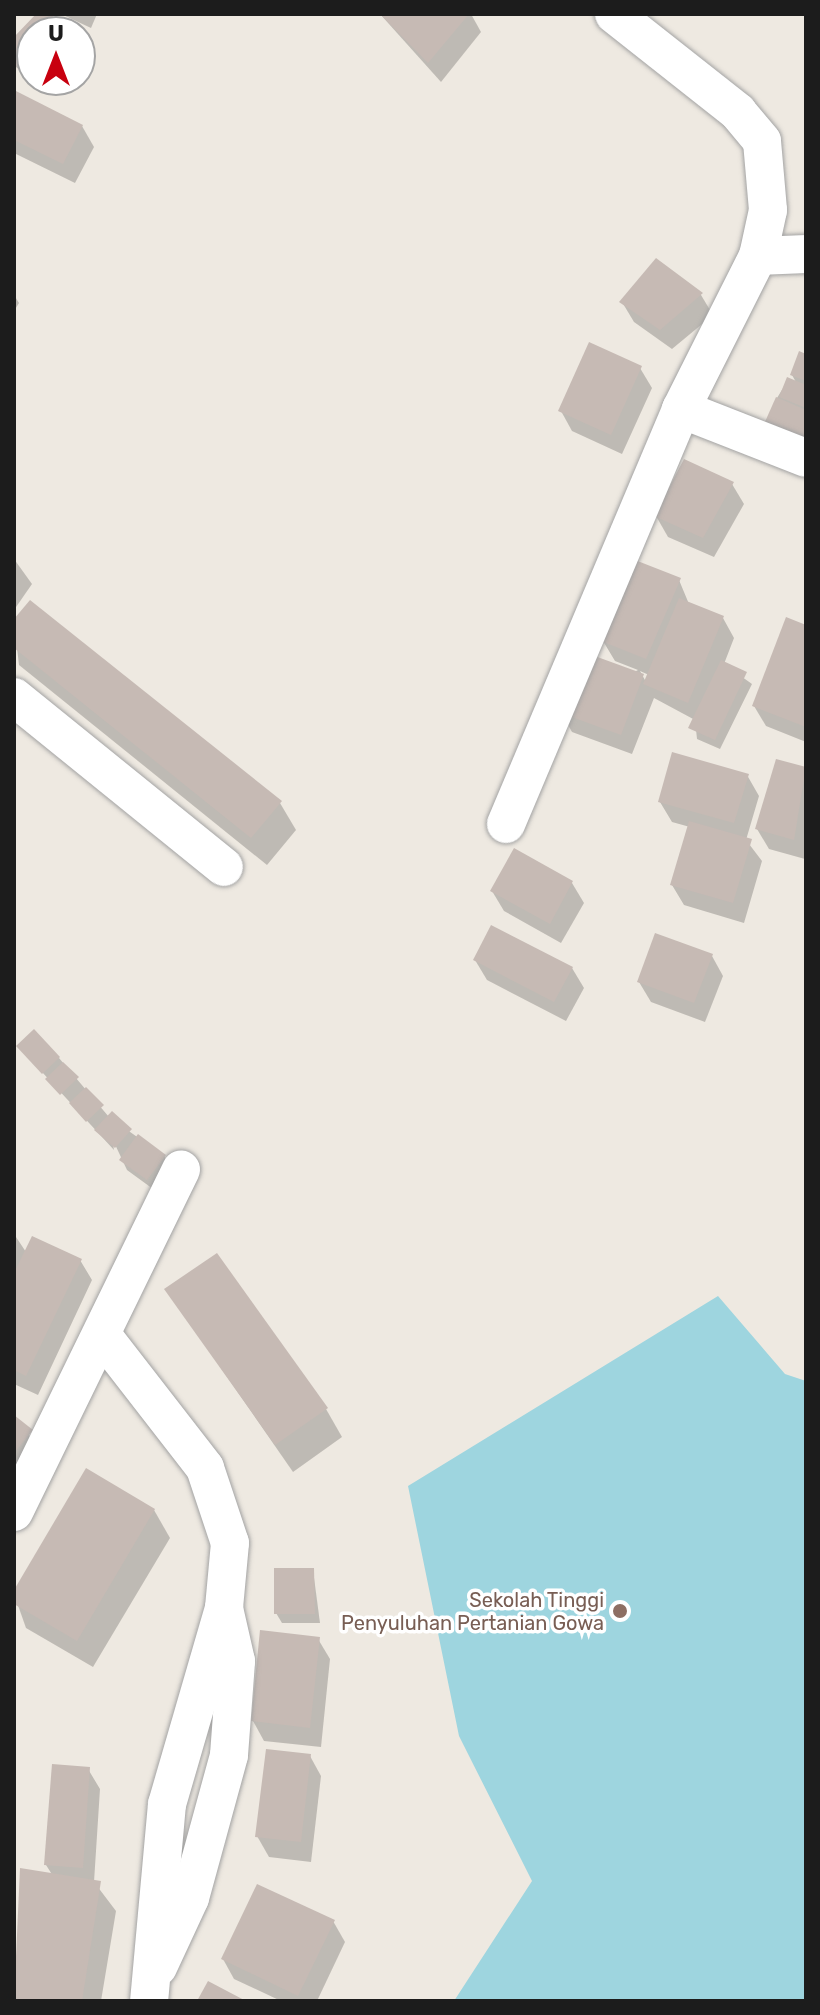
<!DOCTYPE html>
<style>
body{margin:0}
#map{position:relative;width:820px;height:2015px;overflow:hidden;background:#eee9e1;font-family:Rubik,sans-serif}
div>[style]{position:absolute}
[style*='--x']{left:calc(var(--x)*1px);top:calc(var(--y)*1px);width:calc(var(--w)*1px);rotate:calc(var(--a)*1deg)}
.water>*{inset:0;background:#9ed5df}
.shadow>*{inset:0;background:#0003}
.building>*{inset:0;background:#c6bab4}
.roads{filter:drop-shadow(0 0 2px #a3a3a3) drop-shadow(0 0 2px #a3a3a3)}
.street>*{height:38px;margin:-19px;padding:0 19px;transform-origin:19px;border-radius:19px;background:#fff}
.dots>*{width:22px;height:22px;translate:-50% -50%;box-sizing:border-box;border:4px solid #fff;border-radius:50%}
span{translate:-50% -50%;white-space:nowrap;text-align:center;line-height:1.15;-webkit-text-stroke:7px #fff;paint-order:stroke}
.education-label{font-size:20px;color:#785e54}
.right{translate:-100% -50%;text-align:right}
.frame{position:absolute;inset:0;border:16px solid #1c1c1c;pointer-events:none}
.north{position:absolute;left:16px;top:16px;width:80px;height:80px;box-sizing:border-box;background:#fff;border:2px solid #a4a4a4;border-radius:50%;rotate:0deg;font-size:22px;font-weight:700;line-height:32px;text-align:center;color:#1c1c1c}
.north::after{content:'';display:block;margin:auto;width:28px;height:36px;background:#c8000f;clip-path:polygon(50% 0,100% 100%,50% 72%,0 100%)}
</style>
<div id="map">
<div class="water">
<i style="clip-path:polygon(718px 1296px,785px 1374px,806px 1381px,806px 2001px,454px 2001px,532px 1881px,459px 1736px,408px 1486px)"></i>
</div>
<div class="shadow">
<i style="clip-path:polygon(39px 14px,67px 32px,32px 32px,33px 83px,14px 65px,14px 40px)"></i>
<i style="clip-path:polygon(61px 14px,97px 14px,91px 28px)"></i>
<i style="clip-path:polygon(380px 14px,471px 14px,481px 32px,441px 82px)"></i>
<i style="clip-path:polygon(14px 92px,82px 126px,94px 147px,75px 183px,14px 153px)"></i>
<i style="clip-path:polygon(656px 261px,701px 295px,713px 315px,672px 349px,634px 322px,622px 302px)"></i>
<i style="clip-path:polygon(14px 295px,19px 303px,14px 311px)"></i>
<i style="clip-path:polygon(806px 356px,806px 459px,777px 398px,788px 380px,797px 384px,792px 375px)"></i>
<i style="clip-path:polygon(640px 368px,652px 388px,622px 454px,572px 431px,561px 411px)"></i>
<i style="clip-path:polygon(732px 484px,744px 504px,714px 557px,668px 537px,656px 516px)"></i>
<i style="clip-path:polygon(14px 559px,32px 584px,14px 610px)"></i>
<i style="clip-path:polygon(evenodd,679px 580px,689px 604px,723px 618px,734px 638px,724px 664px,752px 684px,720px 749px,697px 739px,695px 720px,654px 698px,632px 754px,572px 732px,561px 712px,638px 670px,615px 661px,603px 641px,679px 580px,640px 671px,649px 675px,646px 682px,640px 671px)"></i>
<i style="clip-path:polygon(14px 623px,280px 803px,296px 830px,267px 865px,19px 665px)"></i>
<i style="clip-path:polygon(806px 627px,806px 742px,766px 726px,754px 706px)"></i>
<i style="clip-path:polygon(777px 761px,806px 769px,805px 859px,769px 849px,757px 829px)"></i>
<i style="clip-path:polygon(747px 775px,759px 796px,746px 840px,762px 861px,744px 923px,684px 905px,672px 885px,690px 827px,672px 822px,660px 802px)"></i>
<i style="clip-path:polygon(572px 883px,584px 903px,561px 943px,504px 911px,492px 891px)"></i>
<i style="clip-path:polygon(712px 956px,723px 976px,705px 1022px,651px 1002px,639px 982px)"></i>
<i style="clip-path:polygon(475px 960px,572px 968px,584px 988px,566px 1021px,487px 980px)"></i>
<i style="clip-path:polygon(18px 1046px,59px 1058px,109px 1117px,164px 1156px,170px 1166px,153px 1189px,127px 1170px,112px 1138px,114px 1150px)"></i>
<i style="clip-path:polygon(14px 1234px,26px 1252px,80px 1260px,92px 1280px,38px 1395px,14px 1384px)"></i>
<i style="clip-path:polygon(167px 1290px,326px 1409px,342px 1437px,293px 1472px)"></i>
<i style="clip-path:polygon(14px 1418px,43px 1452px,14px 1486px)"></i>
<i style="clip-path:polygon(154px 1510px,170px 1538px,93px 1667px,26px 1628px,14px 1594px)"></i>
<i style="clip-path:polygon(313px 1570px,320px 1623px,282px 1623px,276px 1613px)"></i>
<i style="clip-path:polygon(318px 1639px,330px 1659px,321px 1747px,264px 1741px,253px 1721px)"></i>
<i style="clip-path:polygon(310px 1756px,321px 1776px,311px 1862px,269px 1857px,257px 1836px)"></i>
<i style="clip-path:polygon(88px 1769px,100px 1789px,94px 1882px,116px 1911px,101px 2001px,14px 2001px,22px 1871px,53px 1876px,46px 1865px)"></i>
<i style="clip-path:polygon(333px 1921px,345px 1942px,317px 2001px,281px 2001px,234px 1979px,223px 1959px)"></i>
</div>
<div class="building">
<i style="clip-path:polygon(36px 14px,50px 14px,70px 32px,32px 32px,26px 74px,14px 63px,14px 37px)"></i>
<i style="clip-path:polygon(380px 14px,469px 14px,428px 63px)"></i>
<i style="clip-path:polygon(14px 90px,83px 125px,63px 164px,14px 140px)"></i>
<i style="clip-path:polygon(656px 258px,703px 293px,660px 330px,619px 302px)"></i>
<i style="clip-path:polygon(589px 342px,642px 366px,611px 435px,558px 411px)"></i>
<i style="clip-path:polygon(799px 351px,806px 354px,806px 381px,790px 375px)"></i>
<i style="clip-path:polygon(787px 377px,806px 385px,806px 408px,779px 397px)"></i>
<i style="clip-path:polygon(776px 397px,806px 410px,806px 446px,760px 433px)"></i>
<i style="clip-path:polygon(684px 459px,734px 482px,703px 538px,654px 516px)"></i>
<i style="clip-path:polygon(635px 560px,681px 578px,646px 659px,601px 641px)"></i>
<i style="clip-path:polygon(679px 598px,724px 616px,688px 703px,643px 684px)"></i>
<i style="clip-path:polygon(30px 600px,282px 801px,251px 838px,14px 648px,14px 619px)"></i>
<i style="clip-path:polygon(786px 617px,806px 625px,806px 727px,752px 706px)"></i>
<i style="clip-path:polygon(581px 651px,644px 674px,621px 735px,558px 712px)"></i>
<i style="clip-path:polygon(721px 660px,747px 672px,715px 740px,688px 728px)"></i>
<i style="clip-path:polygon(672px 752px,749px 774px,734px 823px,658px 802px)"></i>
<i style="clip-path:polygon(776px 759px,806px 767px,794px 840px,755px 829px)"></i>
<i style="clip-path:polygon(689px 821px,752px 839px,733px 903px,670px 885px)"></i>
<i style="clip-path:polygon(514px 848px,573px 881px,550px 924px,490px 891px)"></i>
<i style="clip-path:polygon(491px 925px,573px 967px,554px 1002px,473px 960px)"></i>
<i style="clip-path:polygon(655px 933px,713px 954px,694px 1003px,637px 982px)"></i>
<i style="clip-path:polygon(34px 1029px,60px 1057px,42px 1074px,16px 1046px)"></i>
<i style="clip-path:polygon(63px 1062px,79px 1077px,60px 1095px,45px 1079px)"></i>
<i style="clip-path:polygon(86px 1087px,104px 1105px,86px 1122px,69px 1103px)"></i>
<i style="clip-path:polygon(112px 1111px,132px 1129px,115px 1148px,94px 1130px)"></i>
<i style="clip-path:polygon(138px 1134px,166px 1155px,147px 1180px,119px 1160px)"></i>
<i style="clip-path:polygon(32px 1236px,82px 1259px,26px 1376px,14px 1370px,14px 1273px)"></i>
<i style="clip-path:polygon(217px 1253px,328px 1408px,275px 1445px,164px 1289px)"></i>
<i style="clip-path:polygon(14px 1415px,33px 1430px,14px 1453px)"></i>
<i style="clip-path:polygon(86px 1468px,155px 1509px,77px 1641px,14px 1604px,14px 1590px)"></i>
<i style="clip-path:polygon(274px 1568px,314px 1568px,315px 1614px,274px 1614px)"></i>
<i style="clip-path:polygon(260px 1630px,320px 1637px,310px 1728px,251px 1721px)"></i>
<i style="clip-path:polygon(266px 1749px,311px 1754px,301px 1842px,255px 1837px)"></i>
<i style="clip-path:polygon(52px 1764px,90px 1767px,83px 1868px,44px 1865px)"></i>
<i style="clip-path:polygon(20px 1868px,101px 1881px,82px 2001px,14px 2001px)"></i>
<i style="clip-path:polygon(257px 1884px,335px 1920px,298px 1996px,221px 1959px)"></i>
<i style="clip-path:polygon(208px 1981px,246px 2001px,197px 2001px)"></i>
</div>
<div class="roads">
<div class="street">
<i style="--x:758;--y:256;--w:48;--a:-2.4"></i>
<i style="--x:681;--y:409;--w:134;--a:21.4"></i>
<i style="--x:14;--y:697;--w:270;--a:39"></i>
<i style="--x:506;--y:824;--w:450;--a:-67.1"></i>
<i style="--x:681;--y:409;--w:171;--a:-63.3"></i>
<i style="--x:758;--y:256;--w:47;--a:-77.7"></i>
<i style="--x:768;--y:210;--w:69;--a:-95"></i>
<i style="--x:762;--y:141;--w:38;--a:-130"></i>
<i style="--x:738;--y:112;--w:158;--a:-141.7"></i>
<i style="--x:102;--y:1335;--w:168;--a:52.2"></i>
<i style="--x:205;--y:1468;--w:79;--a:71.6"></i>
<i style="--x:230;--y:1543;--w:65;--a:95.3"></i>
<i style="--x:224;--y:1608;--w:204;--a:106.2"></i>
<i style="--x:167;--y:1804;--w:198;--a:95.2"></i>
<i style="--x:14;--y:1512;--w:381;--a:-64"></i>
<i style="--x:158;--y:1967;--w:76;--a:-65.1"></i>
<i style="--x:190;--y:1898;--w:148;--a:-74.7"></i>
<i style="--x:229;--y:1755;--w:94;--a:-85.7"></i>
<i style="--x:236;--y:1661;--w:54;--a:-102.8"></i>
</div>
</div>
<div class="dots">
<i style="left:620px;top:1611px;background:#8d6e63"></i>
</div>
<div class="education-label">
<span class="right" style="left:604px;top:1612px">Sekolah Tinggi<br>Penyuluhan Pertanian Gowa</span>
</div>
<div class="frame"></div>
<div class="north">U</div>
</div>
